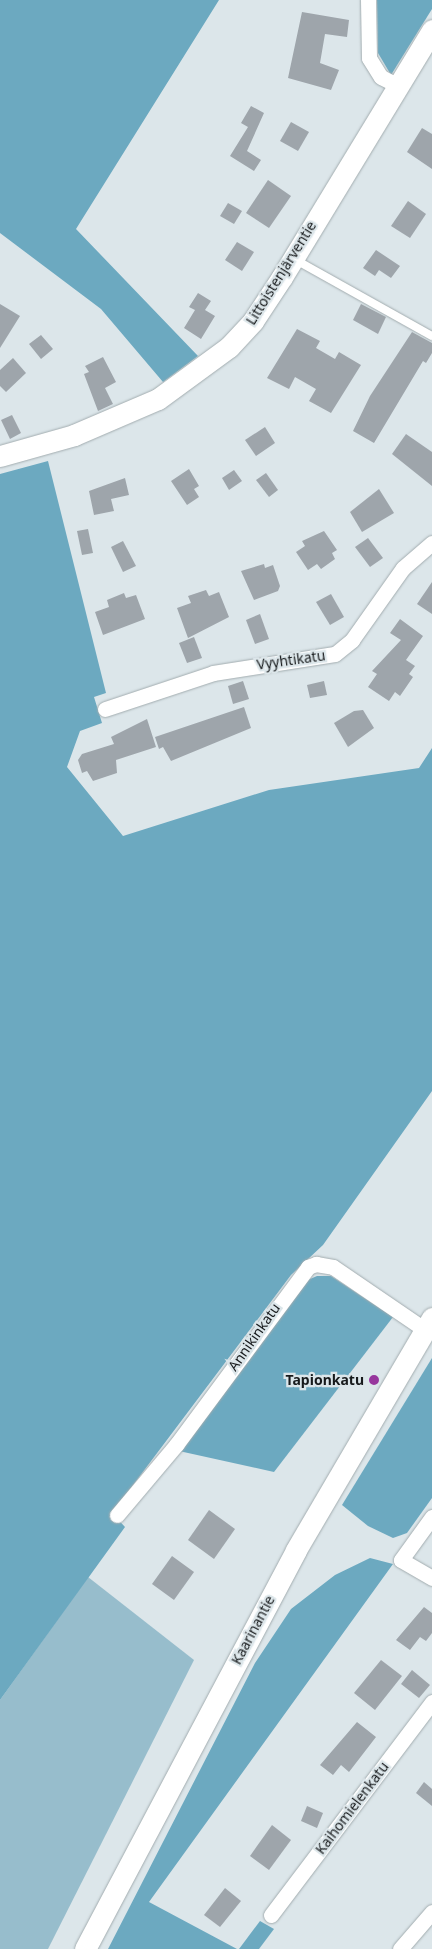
<!DOCTYPE html>
<meta charset="utf-8">
<style>
body{margin:0}
#map{position:relative;width:432px;height:1949px;overflow:hidden;background:#dce6ea;font-family:"Noto Sans",sans-serif}
div>[style]{position:absolute}
[style*='--x']{left:calc(var(--x)*1px);top:calc(var(--y)*1px);width:calc(var(--w)*1px);rotate:calc(var(--a)*1deg)}
.green>*{inset:0;background:#97bdcc}
.forest>*{inset:0;background:#6ca9c0}
.building>*{inset:0;background:#9ea5ab}
.roads{filter:drop-shadow(0 0 1px #a2acaf) drop-shadow(0 0 1px #a2acaf)}
.lane>*{height:8px;margin:-4px;padding:0 4px;transform-origin:4px;border-radius:4px;background:#fff}
.street>*{height:15px;margin:-7.5px;padding:0 7.5px;transform-origin:7.5px;border-radius:7.5px;background:#fff}
.secondary>*{height:21px;margin:-10.5px;padding:0 10.5px;transform-origin:10.5px;border-radius:10.5px;background:#fff}
.dots>*{width:14px;height:14px;translate:-50% -50%;box-sizing:border-box;border:2px solid #dce6ea;border-radius:50%}
span{translate:-50% -50%;white-space:nowrap;text-align:center;line-height:1.15;-webkit-text-stroke:4.5px #dce6ea;paint-order:stroke}
.street-label{font-size:14px;color:#171a1c}
.poi-label{font-size:14px;color:#171a1c;font-weight:700}
.right{translate:-100% -50%;text-align:right}
</style>
<div id="map">
<div class="green">
<i style="clip-path:polygon(88px 1577px,194px 1660px,48px 1949px,0 1949px,0 1700px)"></i>
</div>
<div class="forest">
<i style="clip-path:polygon(0 0,219px 0,76px 229px,198px 356px,163px 382px,101px 309px,0 233px)"></i>
<i style="clip-path:polygon(377px 0,432px 0,432px 9px,391px 75px,378px 53px)"></i>
<i style="clip-path:polygon(48px 461px,106px 693px,94px 697px,102px 723px,80px 731px,67px 767px,123px 836px,269px 790px,419px 768px,432px 748px,432px 1091px,323px 1245px,291px 1275px,112px 1513px,125px 1527px,0 1700px,0 474px)"></i>
<i style="clip-path:polygon(317px 1276px,331px 1276px,393px 1317px,274px 1472px,179px 1451px,303px 1282px)"></i>
<i style="clip-path:polygon(432px 1358px,432px 1498px,407px 1533px,393px 1538px,368px 1526px,342px 1505px)"></i>
<i style="clip-path:polygon(370px 1558px,393px 1564px,149px 1902px,237px 1949px,108px 1949px,255px 1663px,291px 1609px,335px 1575px)"></i>
<i style="clip-path:polygon(260px 1921px,274px 1929px,259px 1949px,239px 1949px)"></i>
</div>
<div class="building">
<i style="clip-path:polygon(302px 12px,349px 20px,347px 37px,325px 34px,320px 63px,339px 70px,331px 90px,288px 78px)"></i>
<i style="clip-path:polygon(251px 106px,264px 113px,247px 151px,261px 160px,254px 171px,230px 156px,248px 127px,241px 123px)"></i>
<i style="clip-path:polygon(291px 122px,309px 132px,298px 151px,280px 141px)"></i>
<i style="clip-path:polygon(422px 128px,432px 134px,432px 169px,407px 152px)"></i>
<i style="clip-path:polygon(268px 180px,291px 196px,269px 228px,246px 213px)"></i>
<i style="clip-path:polygon(408px 201px,426px 214px,410px 238px,391px 226px)"></i>
<i style="clip-path:polygon(228px 203px,242px 211px,234px 224px,220px 216px)"></i>
<i style="clip-path:polygon(237px 242px,254px 252px,242px 271px,225px 260px)"></i>
<i style="clip-path:polygon(376px 250px,400px 266px,391px 278px,379px 270px,375px 276px,363px 268px)"></i>
<i style="clip-path:polygon(198px 293px,211px 301px,205px 310px,215px 316px,201px 339px,184px 328px,195px 310px,189px 307px)"></i>
<i style="clip-path:polygon(0 304px,20px 316px,0 348px)"></i>
<i style="clip-path:polygon(361px 304px,386px 317px,378px 334px,353px 320px)"></i>
<i style="clip-path:polygon(297px 329px,320px 341px,316px 348px,335px 359px,339px 352px,361px 365px,331px 413px,309px 401px,316px 389px,295px 377px,289px 389px,267px 378px)"></i>
<i style="clip-path:polygon(412px 332px,432px 343px,432px 353px,426px 363px,423px 361px,374px 443px,353px 431px,370px 396px)"></i>
<i style="clip-path:polygon(41px 335px,53px 349px,41px 359px,29px 344px)"></i>
<i style="clip-path:polygon(103px 357px,116px 382px,105px 388px,113px 404px,98px 411px,84px 374px,89px 372px,85px 366px)"></i>
<i style="clip-path:polygon(13px 358px,26px 373px,6px 392px,0 386px,0 370px)"></i>
<i style="clip-path:polygon(12px 415px,21px 433px,10px 439px,1px 420px)"></i>
<i style="clip-path:polygon(265px 427px,275px 443px,256px 456px,245px 440px)"></i>
<i style="clip-path:polygon(406px 434px,432px 452px,432px 486px,392px 454px)"></i>
<i style="clip-path:polygon(189px 469px,199px 486px,194px 489px,199px 497px,187px 505px,171px 481px)"></i>
<i style="clip-path:polygon(234px 470px,242px 481px,229px 490px,222px 478px)"></i>
<i style="clip-path:polygon(266px 473px,278px 490px,269px 497px,256px 480px)"></i>
<i style="clip-path:polygon(125px 478px,129px 495px,111px 499px,114px 511px,94px 515px,89px 491px)"></i>
<i style="clip-path:polygon(379px 489px,394px 513px,362px 532px,350px 512px)"></i>
<i style="clip-path:polygon(88px 529px,93px 553px,82px 555px,77px 531px)"></i>
<i style="clip-path:polygon(324px 531px,337px 550px,332px 553px,335px 559px,321px 569px,317px 564px,308px 570px,296px 552px,305px 546px,302px 541px)"></i>
<i style="clip-path:polygon(368px 538px,383px 558px,370px 567px,355px 547px)"></i>
<i style="clip-path:polygon(123px 541px,136px 566px,123px 572px,111px 547px)"></i>
<i style="clip-path:polygon(264px 564px,265px 568px,273px 565px,280px 586px,278px 591px,254px 600px,241px 571px)"></i>
<i style="clip-path:polygon(432px 582px,432px 614px,417px 604px)"></i>
<i style="clip-path:polygon(206px 590px,209px 596px,219px 592px,229px 617px,188px 638px,177px 608px,191px 603px,188px 596px)"></i>
<i style="clip-path:polygon(124px 593px,126px 598px,136px 595px,145px 619px,103px 635px,95px 612px,109px 607px,107px 600px)"></i>
<i style="clip-path:polygon(331px 594px,344px 617px,330px 625px,316px 602px)"></i>
<i style="clip-path:polygon(260px 614px,269px 639px,255px 644px,246px 620px)"></i>
<i style="clip-path:polygon(400px 619px,423px 636px,406px 660px,415px 666px,409px 674px,413px 677px,400px 696px,395px 692px,389px 701px,368px 687px,377px 674px,372px 671px,401px 640px,390px 633px)"></i>
<i style="clip-path:polygon(194px 637px,202px 658px,187px 663px,179px 643px)"></i>
<i style="clip-path:polygon(243px 681px,249px 699px,233px 704px,228px 686px)"></i>
<i style="clip-path:polygon(324px 681px,327px 695px,310px 698px,307px 685px)"></i>
<i style="clip-path:polygon(244px 707px,251px 728px,171px 761px,163px 747px,159px 749px,155px 737px)"></i>
<i style="clip-path:polygon(363px 710px,374px 728px,348px 747px,334px 723px,354px 711px)"></i>
<i style="clip-path:polygon(147px 719px,156px 747px,116px 760px,117px 773px,93px 781px,87px 771px,82px 773px,78px 760px,82px 754px,114px 744px,111px 737px)"></i>
<i style="clip-path:polygon(209px 1510px,235px 1529px,214px 1559px,188px 1540px)"></i>
<i style="clip-path:polygon(172px 1556px,194px 1572px,174px 1600px,152px 1584px)"></i>
<i style="clip-path:polygon(424px 1607px,432px 1613px,432px 1633px,426px 1641px,420px 1637px,410px 1650px,396px 1640px)"></i>
<i style="clip-path:polygon(381px 1660px,402px 1676px,375px 1710px,354px 1693px)"></i>
<i style="clip-path:polygon(412px 1670px,430px 1685px,419px 1698px,401px 1684px)"></i>
<i style="clip-path:polygon(357px 1722px,376px 1737px,349px 1772px,341px 1765px,333px 1775px,320px 1765px)"></i>
<i style="clip-path:polygon(424px 1782px,432px 1789px,432px 1806px,416px 1793px)"></i>
<i style="clip-path:polygon(307px 1806px,323px 1813px,317px 1828px,301px 1821px)"></i>
<i style="clip-path:polygon(272px 1825px,291px 1840px,269px 1870px,250px 1856px)"></i>
<i style="clip-path:polygon(225px 1888px,241px 1901px,220px 1927px,204px 1915px)"></i>
</div>
<div class="roads">
<div class="lane">
<i style="--x:294;--y:259;--w:158;--a:29.2"></i>
</div>
<div class="street">
<i style="--x:368;--y:0;--w:58;--a:89"></i>
<i style="--x:369;--y:58;--w:22;--a:58"></i>
<i style="--x:381;--y:77;--w:18;--a:27"></i>
<i style="--x:105;--y:709;--w:114;--a:-18.4"></i>
<i style="--x:213;--y:673;--w:123;--a:-8.9"></i>
<i style="--x:335;--y:654;--w:22;--a:-39"></i>
<i style="--x:352;--y:640;--w:88;--a:-54.7"></i>
<i style="--x:403;--y:568;--w:38;--a:-41"></i>
<i style="--x:117;--y:1515;--w:92;--a:-49.9"></i>
<i style="--x:176;--y:1445;--w:222;--a:-53.4"></i>
<i style="--x:308;--y:1267;--w:9;--a:-21"></i>
<i style="--x:316;--y:1264;--w:17;--a:10"></i>
<i style="--x:333;--y:1267;--w:110;--a:34.3"></i>
<i style="--x:432;--y:1517;--w:53;--a:125.8"></i>
<i style="--x:401;--y:1560;--w:36;--a:30"></i>
<i style="--x:271;--y:1915;--w:267;--a:-52.9"></i>
<i style="--x:400;--y:1949;--w:49;--a:-49.1"></i>
</div>
<div class="secondary">
<i style="--x:0;--y:456;--w:77;--a:-15.8"></i>
<i style="--x:74;--y:435;--w:91;--a:-23.2"></i>
<i style="--x:158;--y:399;--w:88;--a:-36.2"></i>
<i style="--x:229;--y:347;--w:35;--a:-47"></i>
<i style="--x:253;--y:321;--w:53;--a:-56.6"></i>
<i style="--x:282;--y:277;--w:289;--a:-58.7"></i>
<i style="--x:85;--y:1949;--w:451;--a:-62.1"></i>
<i style="--x:296;--y:1550;--w:269;--a:-59.6"></i>
</div>
</div>
<div class="dots">
<i style="left:374px;top:1380px;background:#97369d"></i>
</div>
<div class="street-label">
<span style="left:281px;top:273px;rotate:-58deg">Littoistenjärventie</span>
<span style="left:291px;top:660px;rotate:-8deg">Vyyhtikatu</span>
<span style="left:254px;top:1337px;rotate:-55deg">Annikinkatu</span>
<span style="left:253px;top:1630px;rotate:-62deg">Kaarinantie</span>
<span style="left:352px;top:1808px;rotate:-53deg">Kaihomielenkatu</span>
</div>
<div class="poi-label">
<span class="right" style="left:364px;top:1380px">Tapionkatu</span>
</div>
</div>
